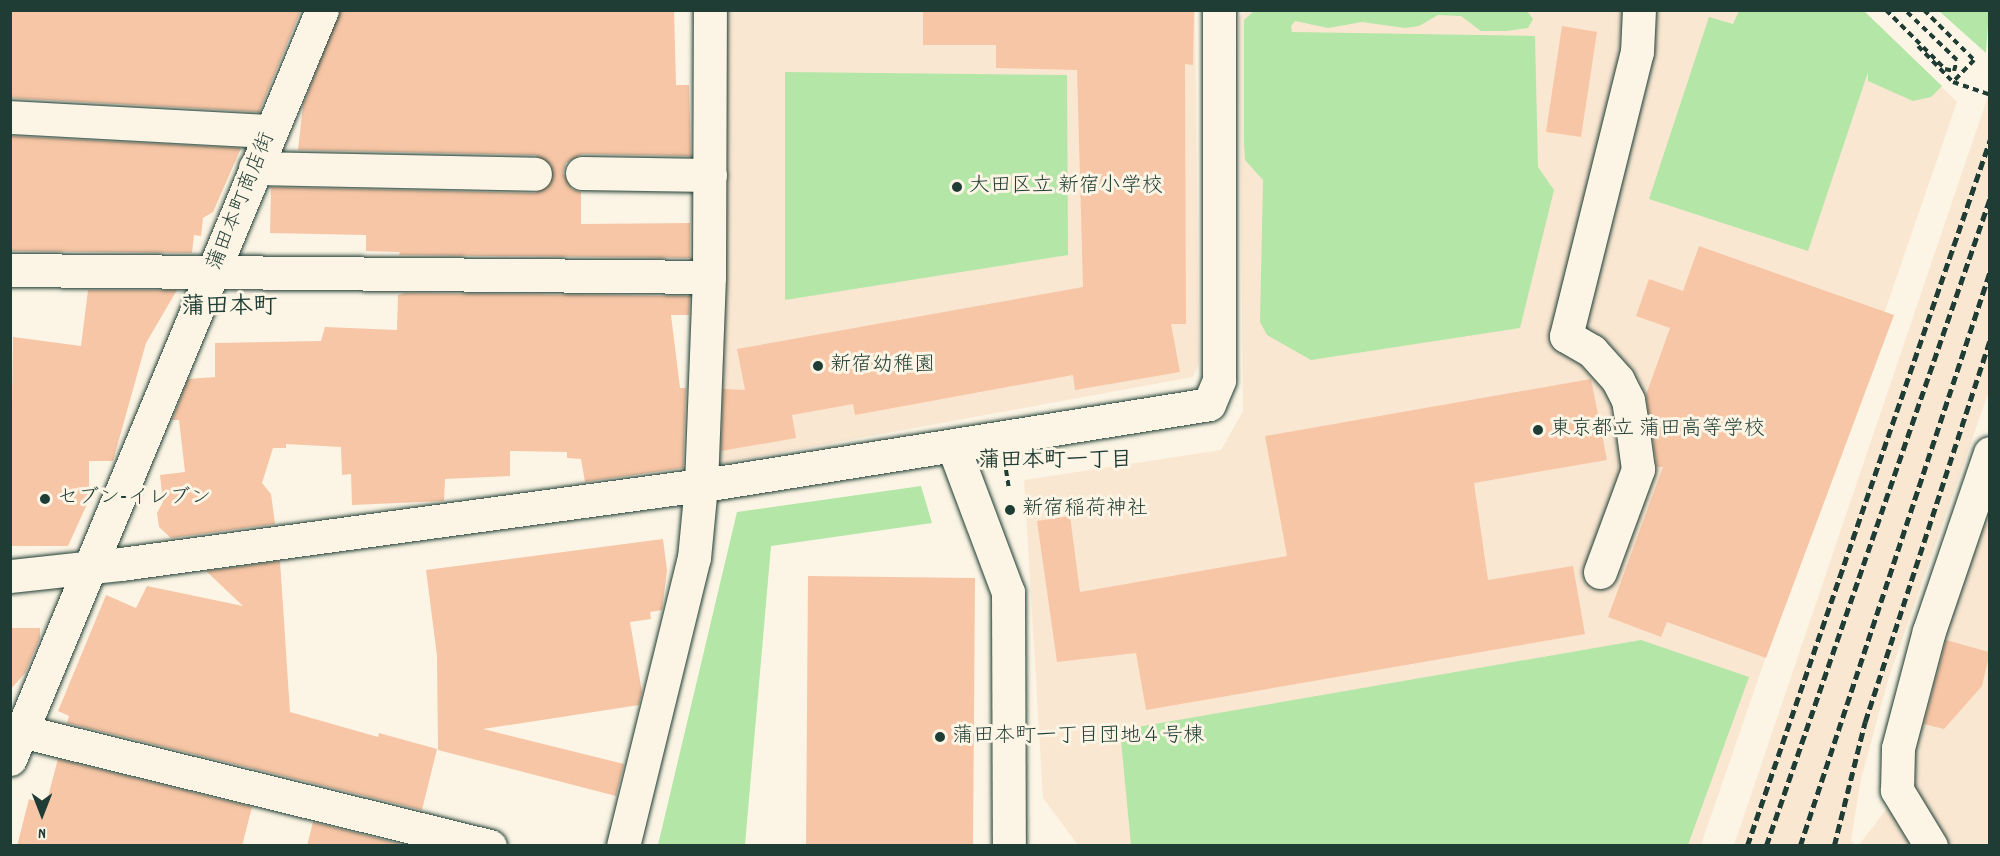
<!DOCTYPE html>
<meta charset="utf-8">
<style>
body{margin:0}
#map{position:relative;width:2000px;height:856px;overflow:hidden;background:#fcf5e5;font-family:Dekko,"Klee One",sans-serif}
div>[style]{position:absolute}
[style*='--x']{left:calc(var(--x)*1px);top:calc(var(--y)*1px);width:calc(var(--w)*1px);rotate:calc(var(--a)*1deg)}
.built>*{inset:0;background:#fae7d2}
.green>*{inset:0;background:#b3e6a7}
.building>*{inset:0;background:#f7c6a6}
.path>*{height:4px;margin-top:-2px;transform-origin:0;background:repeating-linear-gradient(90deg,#1f3d34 0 6px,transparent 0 10.5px)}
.roads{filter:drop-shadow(0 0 2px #1f3d34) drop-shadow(0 0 2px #1f3d34)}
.minor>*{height:33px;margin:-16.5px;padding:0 16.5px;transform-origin:16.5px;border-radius:16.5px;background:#fcf5e5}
.rail>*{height:4.5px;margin-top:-2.25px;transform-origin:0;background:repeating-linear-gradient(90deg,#1f3d34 0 9px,transparent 0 13.5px)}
.dots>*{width:16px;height:16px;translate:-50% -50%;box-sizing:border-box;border:3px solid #fcf5e5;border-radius:50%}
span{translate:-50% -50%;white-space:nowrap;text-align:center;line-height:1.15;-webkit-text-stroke:6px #fcf5e5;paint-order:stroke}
.poi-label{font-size:21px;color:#1f3d34}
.left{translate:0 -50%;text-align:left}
.street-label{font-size:21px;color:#1f3d34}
.neighbourhood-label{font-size:22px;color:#1f3d34;font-weight:700}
.quarter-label{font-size:24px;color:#1f3d34;font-weight:700}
.frame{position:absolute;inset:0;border:12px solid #1f3d34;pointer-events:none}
.north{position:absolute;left:12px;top:784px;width:60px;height:60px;-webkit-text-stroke:4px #fcf5e5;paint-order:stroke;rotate:180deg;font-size:16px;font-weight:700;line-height:24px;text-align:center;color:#1f3d34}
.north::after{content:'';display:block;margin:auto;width:21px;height:27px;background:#1f3d34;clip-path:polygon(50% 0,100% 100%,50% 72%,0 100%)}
</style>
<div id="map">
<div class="built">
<i style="clip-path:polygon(718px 11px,1195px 11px,1199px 363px,1193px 377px,718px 464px)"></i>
<i style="clip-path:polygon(1246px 11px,1864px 11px,1957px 102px,1701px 845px,1078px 845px,1043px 798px,1024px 480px,1221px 450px,1243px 411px,1239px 16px)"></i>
<i style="clip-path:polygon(1989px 93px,1989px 391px,1889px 677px,1861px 779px,1851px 840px,1855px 845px,1734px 845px)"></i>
<i style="clip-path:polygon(1989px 476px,1989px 845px,1858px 846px,1913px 775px,1907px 762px)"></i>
</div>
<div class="green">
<i style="clip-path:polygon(1255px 10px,1527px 11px,1533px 19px,1528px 28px,1506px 31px,1481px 31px,1461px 16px,1438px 15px,1419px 26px,1405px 28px,1362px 22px,1328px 28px,1295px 21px,1291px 26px,1292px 32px,1535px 36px,1538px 167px,1554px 190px,1520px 328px,1311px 360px,1267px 335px,1260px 322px,1263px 180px,1245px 160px,1244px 144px,1244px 20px)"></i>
<i style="clip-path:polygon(1739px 11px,1864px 11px,1942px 86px,1931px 97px,1913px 101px,1868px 81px,1868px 72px,1808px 251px,1649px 199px,1709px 17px,1733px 24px)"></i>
<i style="clip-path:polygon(1939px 11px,1989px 11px,1986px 53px)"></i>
<i style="clip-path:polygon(785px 72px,1067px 75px,1068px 255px,785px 300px)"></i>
<i style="clip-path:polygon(921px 486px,932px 523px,771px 546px,745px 845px,658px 845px,737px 512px)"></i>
<i style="clip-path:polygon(1641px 640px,1749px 677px,1688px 845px,1131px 845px,1120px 730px)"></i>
</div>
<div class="building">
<i style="clip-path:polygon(10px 10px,301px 10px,259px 112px,10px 98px)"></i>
<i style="clip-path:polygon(340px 10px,674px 10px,676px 85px,689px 85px,691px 156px,582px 154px,566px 163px,563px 173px,572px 189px,581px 192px,581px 224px,690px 223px,690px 258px,399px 255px,400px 252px,366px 251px,366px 235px,270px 233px,271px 187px,535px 193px,551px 183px,551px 165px,535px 155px,298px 150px,303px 105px)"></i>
<i style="clip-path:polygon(923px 10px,1194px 10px,1193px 65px,1185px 64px,1186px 324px,1171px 324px,1180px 372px,1075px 390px,1073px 375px,855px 415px,853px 404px,792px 415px,796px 438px,721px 451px,723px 389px,745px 390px,737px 349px,1083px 287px,1077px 70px,996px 68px,996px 45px,923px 45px)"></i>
<i style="clip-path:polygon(1562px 26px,1597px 32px,1581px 137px,1546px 132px)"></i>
<i style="clip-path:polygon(10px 136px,241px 148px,213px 212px,203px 218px,201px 236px,194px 235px,192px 253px,11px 251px)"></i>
<i style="clip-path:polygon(1699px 246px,1894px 315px,1766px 658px,1667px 622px,1661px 637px,1608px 617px,1663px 467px,1657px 467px,1646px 395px,1670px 328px,1636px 316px,1649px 279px,1683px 291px)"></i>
<i style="clip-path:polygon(88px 290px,177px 290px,146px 343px,113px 461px,89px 461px,89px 500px,68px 546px,10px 546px,13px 337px,81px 346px)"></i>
<i style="clip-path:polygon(405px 293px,690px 296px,689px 315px,671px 315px,680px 388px,686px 388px,683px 468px,585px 482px,581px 459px,567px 458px,567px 452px,510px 451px,510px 476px,445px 479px,444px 501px,352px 505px,351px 474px,342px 475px,341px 447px,286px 444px,286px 448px,273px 448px,262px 483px,271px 494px,275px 524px,171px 538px,159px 527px,157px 513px,163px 502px,160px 475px,185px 472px,179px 420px,172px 420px,188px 379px,215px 377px,215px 343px,321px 341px,325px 327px,397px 330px,398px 295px)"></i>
<i style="clip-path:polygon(1591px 379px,1607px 460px,1474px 483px,1488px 580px,1573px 566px,1585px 634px,1146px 710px,1136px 653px,1057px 662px,1037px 521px,1070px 516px,1080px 592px,1287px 556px,1265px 436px)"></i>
<i style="clip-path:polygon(663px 539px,667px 570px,662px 610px,650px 612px,651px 619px,630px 622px,642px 692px,639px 705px,483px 729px,624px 764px,616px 796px,438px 750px,437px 656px,426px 570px)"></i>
<i style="clip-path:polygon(280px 561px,290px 712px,378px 737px,379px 733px,437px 749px,422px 810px,67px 723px,69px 716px,58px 711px,106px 595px,136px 608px,147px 586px,243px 606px,206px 571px)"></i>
<i style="clip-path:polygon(808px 576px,975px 578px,973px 846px,806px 846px)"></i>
<i style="clip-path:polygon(10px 628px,40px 628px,40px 638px,25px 673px,10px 690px)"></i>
<i style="clip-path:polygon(1946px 640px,1989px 652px,1989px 656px,1982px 686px,1944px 729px,1924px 724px)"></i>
<i style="clip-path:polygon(58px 759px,252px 807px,242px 846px,17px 846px,29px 799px,46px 804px)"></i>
<i style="clip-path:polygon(313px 822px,409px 846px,307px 846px)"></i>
</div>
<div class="path">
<i style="--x:1886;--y:10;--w:83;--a:45"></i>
<i style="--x:1945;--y:69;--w:9;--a:13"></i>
<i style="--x:1954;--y:71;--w:11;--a:-75"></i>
<i style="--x:1957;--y:60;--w:72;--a:-136.1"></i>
<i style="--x:1924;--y:10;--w:71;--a:45"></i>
<i style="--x:1974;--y:60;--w:30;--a:134"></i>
<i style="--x:1918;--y:46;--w:50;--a:45.8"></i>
<i style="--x:1953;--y:82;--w:39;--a:19"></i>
<i style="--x:1006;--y:470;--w:19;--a:81"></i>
</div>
<div class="roads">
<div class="minor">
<i style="--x:10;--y:117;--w:260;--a:3.1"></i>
<i style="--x:255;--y:168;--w:280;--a:1.2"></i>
<i style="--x:582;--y:173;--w:128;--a:0.9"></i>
<i style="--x:10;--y:270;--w:699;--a:0.57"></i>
<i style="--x:953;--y:446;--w:156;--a:69.4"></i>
<i style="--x:1008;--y:592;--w:254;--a:89.8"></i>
<i style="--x:1600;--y:572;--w:110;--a:-69.7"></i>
<i style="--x:1638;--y:469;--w:44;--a:-97.8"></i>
<i style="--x:1632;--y:425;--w:25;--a:-99"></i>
<i style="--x:1628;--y:400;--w:22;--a:-117"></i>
<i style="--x:1618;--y:380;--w:39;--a:-132"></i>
<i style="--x:1592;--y:351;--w:30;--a:-150"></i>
<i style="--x:1566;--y:336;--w:293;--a:-76"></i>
<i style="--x:1637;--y:52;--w:42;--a:-87.3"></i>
<i style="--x:10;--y:576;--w:112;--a:-6.2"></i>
<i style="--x:121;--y:564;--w:608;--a:-7.76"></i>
<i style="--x:723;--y:482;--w:492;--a:-9.1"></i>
<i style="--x:1209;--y:404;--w:26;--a:-67"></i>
<i style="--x:1219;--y:380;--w:370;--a:-90"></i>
<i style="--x:21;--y:731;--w:483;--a:13.8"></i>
<i style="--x:10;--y:759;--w:811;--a:-67.39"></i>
<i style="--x:623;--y:846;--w:297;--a:-76.2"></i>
<i style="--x:694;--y:558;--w:73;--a:-84.5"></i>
<i style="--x:701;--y:485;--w:208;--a:-87.8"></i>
<i style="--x:709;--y:277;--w:267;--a:-89.8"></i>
<i style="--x:1931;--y:846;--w:66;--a:-121.3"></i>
<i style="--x:1897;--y:790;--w:42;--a:-88.6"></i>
<i style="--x:1898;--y:748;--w:121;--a:-75.2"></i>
<i style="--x:1929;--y:631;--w:188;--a:-71.1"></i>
</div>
</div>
<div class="rail">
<i style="--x:1747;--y:846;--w:747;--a:-71.01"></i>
<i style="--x:1766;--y:846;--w:686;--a:-70.93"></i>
<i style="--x:1800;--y:846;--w:606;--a:-71.71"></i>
<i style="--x:1834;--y:846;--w:128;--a:-76"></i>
<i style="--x:1865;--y:722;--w:402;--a:-71.9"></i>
</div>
<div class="dots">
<i style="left:957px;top:187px;background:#1f3d34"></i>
<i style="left:818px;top:366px;background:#1f3d34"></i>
<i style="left:1538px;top:430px;background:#1f3d34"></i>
<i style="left:45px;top:499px;background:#1f3d34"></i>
<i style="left:1010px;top:510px;background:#1f3d34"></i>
<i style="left:940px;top:737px;background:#1f3d34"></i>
</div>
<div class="poi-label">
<span class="left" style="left:969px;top:187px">大田区立 新宿小学校</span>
<span class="left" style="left:830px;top:366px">新宿幼稚園</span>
<span class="left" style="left:1550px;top:430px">東京都立 蒲田高等学校</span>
<span class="left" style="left:57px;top:499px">セブン-イレブン</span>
<span class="left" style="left:1022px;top:510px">新宿稲荷神社</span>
<span class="left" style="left:952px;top:737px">蒲田本町一丁目団地４号棟</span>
</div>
<div class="street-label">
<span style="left:242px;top:202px;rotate:-68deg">蒲田本町商店街</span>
</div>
<div class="neighbourhood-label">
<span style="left:1055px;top:462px">蒲田本町一丁目</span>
</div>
<div class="quarter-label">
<span style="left:229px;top:309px">蒲田本町</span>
</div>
<div class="frame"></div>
<div class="north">N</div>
</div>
